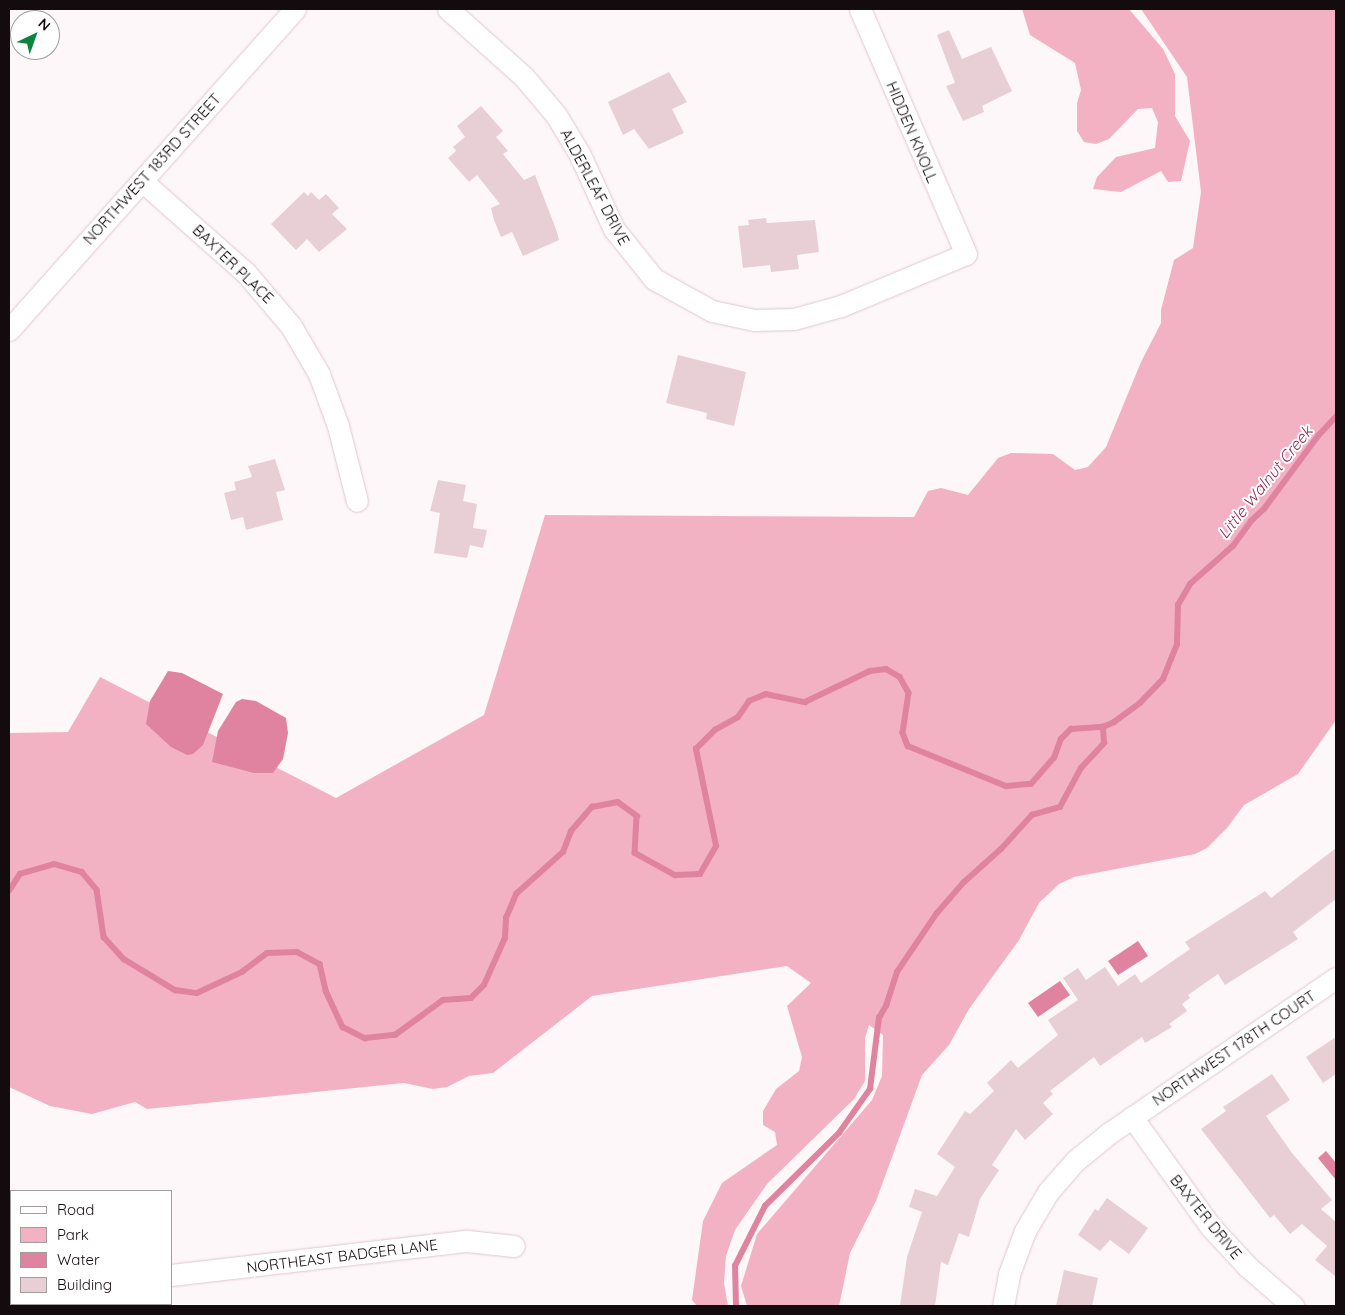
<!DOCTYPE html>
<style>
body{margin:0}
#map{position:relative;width:1345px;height:1315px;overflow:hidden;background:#fdf7f9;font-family:Quicksand,sans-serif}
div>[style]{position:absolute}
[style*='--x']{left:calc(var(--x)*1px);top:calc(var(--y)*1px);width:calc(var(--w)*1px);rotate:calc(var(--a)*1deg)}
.green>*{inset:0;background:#f3b2c4}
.water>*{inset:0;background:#df83a0}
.stream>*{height:5.5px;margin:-2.75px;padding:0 2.75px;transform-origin:2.75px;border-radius:2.75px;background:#df83a0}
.building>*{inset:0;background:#e8cfd6}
.roads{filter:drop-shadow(0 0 1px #dfc7cd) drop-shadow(0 0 1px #dfc7cd)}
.street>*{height:21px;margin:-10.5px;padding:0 10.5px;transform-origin:10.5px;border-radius:10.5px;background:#fff}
span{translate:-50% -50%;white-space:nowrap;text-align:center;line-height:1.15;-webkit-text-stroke:4px #fff;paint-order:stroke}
.street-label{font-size:15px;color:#130b0d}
.water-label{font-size:16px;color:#932752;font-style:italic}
.frame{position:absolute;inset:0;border:10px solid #130b0d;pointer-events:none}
.legend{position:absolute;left:10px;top:1190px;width:162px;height:115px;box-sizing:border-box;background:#fff;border:1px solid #a19d9e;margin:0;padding:6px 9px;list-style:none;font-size:15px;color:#130b0d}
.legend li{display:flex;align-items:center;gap:10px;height:25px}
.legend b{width:25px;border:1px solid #a19d9e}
.north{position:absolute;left:10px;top:10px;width:50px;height:50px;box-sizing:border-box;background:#fff;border:1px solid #a19d9e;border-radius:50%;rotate:42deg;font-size:14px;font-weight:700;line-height:20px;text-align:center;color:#130b0d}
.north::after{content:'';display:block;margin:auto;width:18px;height:22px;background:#0a853f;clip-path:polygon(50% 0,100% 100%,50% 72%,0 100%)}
</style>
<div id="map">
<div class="green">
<i style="clip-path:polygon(1022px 9px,1129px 9px,1163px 49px,1175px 74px,1175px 116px,1190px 141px,1181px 181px,1168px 182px,1161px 171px,1121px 192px,1093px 189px,1097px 177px,1116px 157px,1155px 148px,1158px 122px,1152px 108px,1138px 109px,1109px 139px,1096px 144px,1084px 142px,1077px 131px,1077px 103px,1081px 90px,1075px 63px,1030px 35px)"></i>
<i style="clip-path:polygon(1141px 9px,1336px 9px,1336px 720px,1298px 774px,1244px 805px,1227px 828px,1207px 848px,1195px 854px,1074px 877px,1059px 884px,1039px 903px,1019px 940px,969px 1009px,949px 1045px,922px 1075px,876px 1201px,850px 1253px,839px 1306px,747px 1306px,741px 1286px,757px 1234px,872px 1100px,882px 1076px,883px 1035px,869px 1025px,865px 1038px,865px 1081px,854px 1099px,767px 1184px,735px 1230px,726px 1256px,724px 1283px,728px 1306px,697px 1306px,692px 1300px,703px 1221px,722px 1183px,777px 1145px,775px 1132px,763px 1125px,763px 1111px,776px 1089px,799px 1071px,802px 1057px,787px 1006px,811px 983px,787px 966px,592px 996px,493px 1073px,469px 1076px,447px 1087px,433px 1089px,404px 1083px,147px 1109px,135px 1102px,92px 1114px,50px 1106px,9px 1087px,9px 733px,68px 732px,100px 677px,336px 798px,484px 715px,545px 515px,914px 517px,928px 491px,941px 488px,968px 495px,998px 458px,1011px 453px,1053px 454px,1075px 470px,1088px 467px,1106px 447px,1141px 362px,1161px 323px,1161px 310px,1174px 260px,1193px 248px,1201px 192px,1187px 77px)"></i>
</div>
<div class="water">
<i style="clip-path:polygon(168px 671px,182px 673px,223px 694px,203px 745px,193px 754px,187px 755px,171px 747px,146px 724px,150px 701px)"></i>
<i style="clip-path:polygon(242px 699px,256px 701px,286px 718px,288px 733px,283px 759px,273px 773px,254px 773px,212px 762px,218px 731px,236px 702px)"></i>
<i style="clip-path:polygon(1138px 941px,1148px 956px,1118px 975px,1108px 961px)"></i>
<i style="clip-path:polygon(1060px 981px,1070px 995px,1038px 1017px,1028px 1003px)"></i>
<i style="clip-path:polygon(1326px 1151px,1336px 1163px,1336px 1180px,1318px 1158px)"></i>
</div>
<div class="stream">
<i style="--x:9;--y:891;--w:20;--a:-57"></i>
<i style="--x:20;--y:874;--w:35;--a:-16"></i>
<i style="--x:54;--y:864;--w:29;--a:16"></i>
<i style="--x:82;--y:872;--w:23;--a:50"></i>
<i style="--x:97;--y:890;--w:48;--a:81.5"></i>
<i style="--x:104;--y:937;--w:30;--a:48"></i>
<i style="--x:124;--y:959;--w:60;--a:31.3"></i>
<i style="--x:175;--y:990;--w:22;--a:8"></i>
<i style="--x:197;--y:993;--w:50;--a:-25"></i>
<i style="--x:242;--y:972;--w:31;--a:-37"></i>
<i style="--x:267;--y:953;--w:30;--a:-2"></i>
<i style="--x:297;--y:952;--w:26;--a:28"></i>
<i style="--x:320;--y:964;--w:28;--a:77"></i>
<i style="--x:326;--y:991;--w:40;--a:65"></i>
<i style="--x:343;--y:1027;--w:25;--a:27"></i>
<i style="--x:365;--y:1038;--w:30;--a:-6"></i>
<i style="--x:395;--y:1035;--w:59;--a:-36.1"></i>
<i style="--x:443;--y:1000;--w:28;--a:-4"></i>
<i style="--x:471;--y:998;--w:18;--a:-45"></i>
<i style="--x:484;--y:985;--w:51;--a:-65.9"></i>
<i style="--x:505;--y:938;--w:20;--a:-87"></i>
<i style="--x:506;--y:918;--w:26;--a:-67"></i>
<i style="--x:516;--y:894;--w:63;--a:-41.8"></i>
<i style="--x:563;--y:852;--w:22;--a:-69"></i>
<i style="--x:571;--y:831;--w:32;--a:-49"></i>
<i style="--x:592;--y:807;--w:26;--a:-11"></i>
<i style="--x:618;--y:802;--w:24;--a:36"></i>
<i style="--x:637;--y:816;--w:37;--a:93"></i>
<i style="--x:635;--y:853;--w:46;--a:28.8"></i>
<i style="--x:675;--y:875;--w:25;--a:-2"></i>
<i style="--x:700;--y:874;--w:32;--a:-60"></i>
<i style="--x:716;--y:846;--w:99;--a:-101.7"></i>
<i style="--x:696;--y:749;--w:27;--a:-45"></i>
<i style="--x:715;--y:730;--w:26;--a:-29"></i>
<i style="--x:738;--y:717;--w:19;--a:-55"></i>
<i style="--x:749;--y:701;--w:18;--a:-22"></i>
<i style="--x:766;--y:694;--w:40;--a:12"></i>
<i style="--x:805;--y:702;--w:72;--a:-25.5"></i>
<i style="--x:870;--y:671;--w:16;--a:-7"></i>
<i style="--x:886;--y:669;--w:16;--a:30"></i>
<i style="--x:900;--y:677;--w:18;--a:61"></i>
<i style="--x:909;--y:693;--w:40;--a:98.5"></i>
<i style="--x:903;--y:733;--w:14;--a:69"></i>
<i style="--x:908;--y:746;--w:106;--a:22.2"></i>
<i style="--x:1006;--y:786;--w:25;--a:-5"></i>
<i style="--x:1031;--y:784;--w:35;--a:-49"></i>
<i style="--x:1054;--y:758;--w:20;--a:-70"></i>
<i style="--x:1061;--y:739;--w:14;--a:-45"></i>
<i style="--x:1071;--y:729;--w:32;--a:-4"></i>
<i style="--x:1103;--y:727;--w:12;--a:-24"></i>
<i style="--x:1114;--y:722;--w:32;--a:-36"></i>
<i style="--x:1140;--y:703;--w:33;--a:-46"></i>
<i style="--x:1163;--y:679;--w:37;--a:-68"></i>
<i style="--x:1177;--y:645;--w:40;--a:-88.6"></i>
<i style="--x:1178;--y:605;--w:24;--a:-60"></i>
<i style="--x:1190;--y:584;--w:57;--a:-41.5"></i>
<i style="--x:1233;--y:546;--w:31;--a:-54"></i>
<i style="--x:1251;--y:521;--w:18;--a:-43"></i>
<i style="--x:1264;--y:509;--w:91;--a:-53.5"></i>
<i style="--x:1318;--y:436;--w:26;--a:-47"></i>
<i style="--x:736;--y:1306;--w:40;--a:-91.4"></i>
<i style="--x:735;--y:1266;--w:67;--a:-63.4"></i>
<i style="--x:765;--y:1206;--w:104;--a:-44.6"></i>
<i style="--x:839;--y:1133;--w:54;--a:-54.8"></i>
<i style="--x:870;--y:1089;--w:72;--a:-82.8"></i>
<i style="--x:879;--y:1018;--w:14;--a:-60"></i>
<i style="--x:886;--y:1006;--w:36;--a:-72"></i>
<i style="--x:897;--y:972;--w:71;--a:-55.9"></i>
<i style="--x:937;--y:913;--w:40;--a:-49"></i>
<i style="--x:963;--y:883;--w:51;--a:-41.8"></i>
<i style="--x:1001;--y:849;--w:46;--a:-47.6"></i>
<i style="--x:1032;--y:815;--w:29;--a:-16"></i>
<i style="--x:1060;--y:807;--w:44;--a:-61.7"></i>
<i style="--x:1081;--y:768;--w:34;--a:-47"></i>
<i style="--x:1104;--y:743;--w:16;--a:-94"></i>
</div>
<div class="building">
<i style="clip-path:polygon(949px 30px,962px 59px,991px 47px,1012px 91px,982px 106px,984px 112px,963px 121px,946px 86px,955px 83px,937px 35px)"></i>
<i style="clip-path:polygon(669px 72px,687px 102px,672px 109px,684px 133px,649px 149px,634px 129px,623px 135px,608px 102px)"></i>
<i style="clip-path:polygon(481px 106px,503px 131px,496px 137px,508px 151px,503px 154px,524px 180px,535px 175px,556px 229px,559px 240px,523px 256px,512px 232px,501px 237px,494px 220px,491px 208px,500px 204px,477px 175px,469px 182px,448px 158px,456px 151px,453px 147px,465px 137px,457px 126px)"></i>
<i style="clip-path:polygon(304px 192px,308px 196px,311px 192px,319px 200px,326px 194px,339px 208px,332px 214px,347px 229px,319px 252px,307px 239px,296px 250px,271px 224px)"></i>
<i style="clip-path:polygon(766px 218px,767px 223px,815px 220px,819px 252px,797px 255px,799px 269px,771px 272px,770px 265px,743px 268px,738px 226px,749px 225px,748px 220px)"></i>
<i style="clip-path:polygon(678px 355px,746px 372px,734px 426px,706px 419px,707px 413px,666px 403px)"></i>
<i style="clip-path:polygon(275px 459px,285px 490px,276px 492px,283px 520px,246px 530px,243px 517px,231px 520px,224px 493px,236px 490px,234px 482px,252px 477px,248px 466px)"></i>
<i style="clip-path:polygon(438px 480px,466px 485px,463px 501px,477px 504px,473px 528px,487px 530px,483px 548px,470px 545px,467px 558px,434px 553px,440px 513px,430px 511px)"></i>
<i style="clip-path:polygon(1336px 848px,1336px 899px,1293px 932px,1298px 939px,1225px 985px,1218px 974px,1188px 995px,1190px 998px,1182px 1004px,1187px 1011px,1169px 1024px,1172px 1027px,1145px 1043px,1142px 1037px,1100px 1066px,1094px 1057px,1050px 1091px,1053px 1094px,1043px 1103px,1053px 1114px,1025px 1140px,1016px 1129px,992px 1165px,999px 1170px,980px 1199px,969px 1237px,959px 1233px,948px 1265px,941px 1262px,935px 1306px,900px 1306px,907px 1257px,922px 1212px,909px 1207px,915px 1189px,937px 1196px,955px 1167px,937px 1154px,965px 1111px,970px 1114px,994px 1091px,987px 1083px,1011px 1060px,1018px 1068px,1058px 1035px,1048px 1020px,1078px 1000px,1063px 978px,1078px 968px,1086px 980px,1105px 967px,1118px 986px,1135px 974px,1141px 983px,1190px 949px,1185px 942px,1265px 891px,1271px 898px)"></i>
<i style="clip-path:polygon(1336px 1037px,1336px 1074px,1323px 1083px,1306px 1057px)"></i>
<i style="clip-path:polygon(1272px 1074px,1290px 1100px,1266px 1116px,1292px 1153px,1332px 1200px,1321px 1209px,1336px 1222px,1336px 1277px,1315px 1260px,1327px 1246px,1302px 1224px,1290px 1234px,1274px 1215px,1270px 1218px,1201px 1129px,1226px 1111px,1223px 1107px)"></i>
<i style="clip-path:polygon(1107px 1198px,1148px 1228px,1129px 1254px,1110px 1240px,1100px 1251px,1078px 1235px,1095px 1209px,1098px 1211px)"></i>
<i style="clip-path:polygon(1064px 1270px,1098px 1278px,1092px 1306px,1056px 1306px)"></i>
</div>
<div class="roads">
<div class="street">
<i style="--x:448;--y:9;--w:102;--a:41.8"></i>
<i style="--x:524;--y:77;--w:50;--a:49.9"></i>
<i style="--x:556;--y:115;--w:44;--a:58.8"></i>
<i style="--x:579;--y:153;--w:84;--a:65.3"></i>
<i style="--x:614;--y:229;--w:64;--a:51.3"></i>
<i style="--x:654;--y:279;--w:66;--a:28.9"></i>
<i style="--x:712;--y:311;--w:43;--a:12.1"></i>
<i style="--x:754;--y:320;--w:40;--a:-1.4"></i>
<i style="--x:794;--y:319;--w:49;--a:-15.5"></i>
<i style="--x:841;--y:306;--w:135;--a:-22.6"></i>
<i style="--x:966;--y:254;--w:267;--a:-113.4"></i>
<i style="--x:142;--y:181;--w:139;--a:41.5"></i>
<i style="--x:246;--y:273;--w:70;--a:49.7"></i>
<i style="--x:291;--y:326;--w:56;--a:59.7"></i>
<i style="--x:319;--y:374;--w:55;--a:69.9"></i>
<i style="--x:338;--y:426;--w:77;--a:75.8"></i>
<i style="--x:9;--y:330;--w:430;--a:-48.3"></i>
<i style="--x:1132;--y:1117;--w:134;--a:54.4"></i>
<i style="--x:1210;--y:1226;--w:56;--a:47.2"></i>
<i style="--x:1248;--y:1267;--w:60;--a:40.9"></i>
<i style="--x:171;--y:1275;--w:298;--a:-6.6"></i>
<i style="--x:467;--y:1241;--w:47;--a:6.1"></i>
<i style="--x:9;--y:1299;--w:2;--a:-27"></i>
<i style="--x:1003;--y:1306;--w:33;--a:-79"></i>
<i style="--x:1009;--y:1274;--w:46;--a:-69.6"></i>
<i style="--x:1025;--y:1231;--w:45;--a:-59.5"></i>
<i style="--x:1048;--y:1192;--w:41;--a:-48.9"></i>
<i style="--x:1075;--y:1161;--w:43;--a:-39.3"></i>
<i style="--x:1108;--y:1134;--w:276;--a:-34.4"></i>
</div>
</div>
<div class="street-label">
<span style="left:912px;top:132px;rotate:67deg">HIDDEN KNOLL</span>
<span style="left:152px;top:169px;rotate:-48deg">NORTHWEST 183RD STREET</span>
<span style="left:595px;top:187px;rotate:62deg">ALDERLEAF DRIVE</span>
<span style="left:233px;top:264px;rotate:44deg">BAXTER PLACE</span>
<span style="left:1234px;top:1048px;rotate:-34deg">NORTHWEST 178TH COURT</span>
<span style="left:1206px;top:1217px;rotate:51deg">BAXTER DRIVE</span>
<span style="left:342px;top:1256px;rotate:-7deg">NORTHEAST BADGER LANE</span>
</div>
<div class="water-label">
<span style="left:1265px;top:482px;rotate:-51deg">Little Walnut Creek</span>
</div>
<div class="frame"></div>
<ul class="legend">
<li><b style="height:6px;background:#fff"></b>Road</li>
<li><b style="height:14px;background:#f3b2c4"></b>Park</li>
<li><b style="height:14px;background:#df83a0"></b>Water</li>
<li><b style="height:14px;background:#e8cfd6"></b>Building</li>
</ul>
<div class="north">N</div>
</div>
